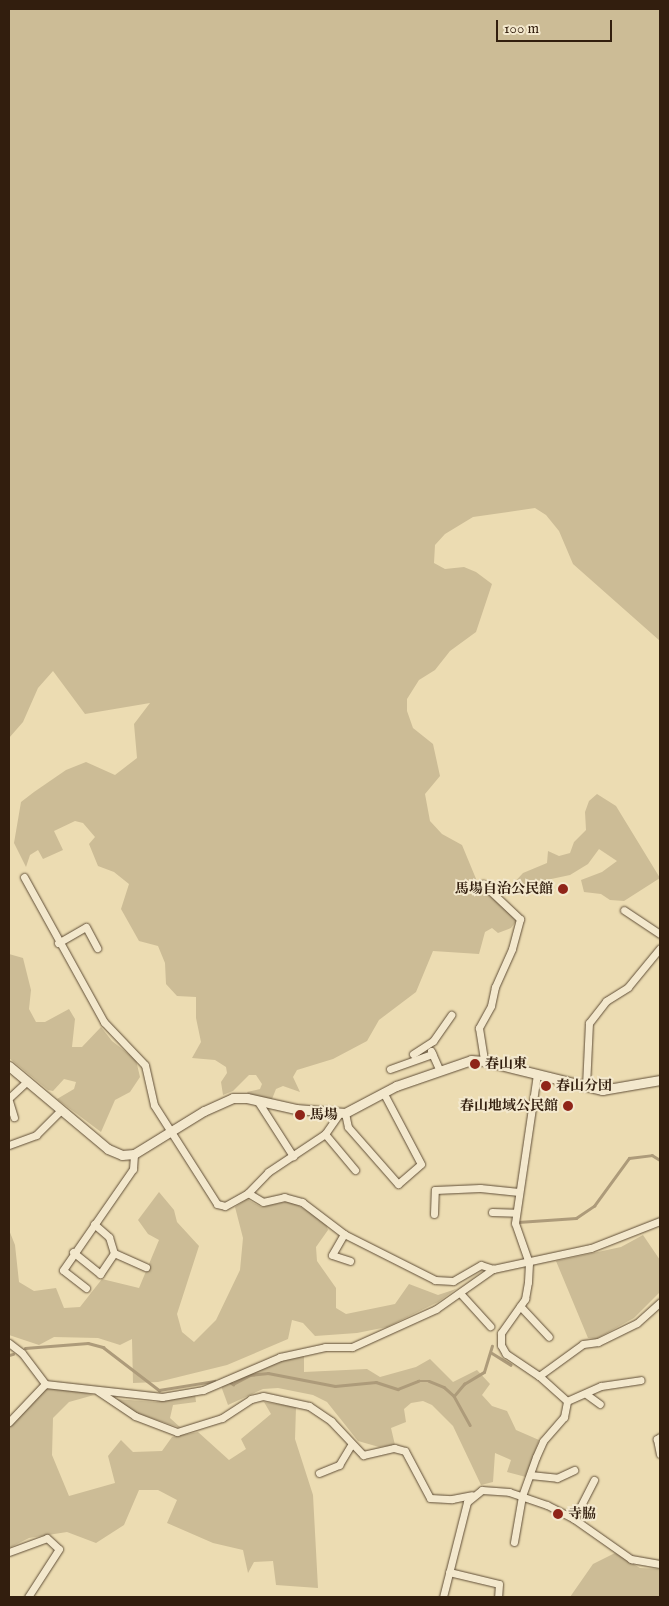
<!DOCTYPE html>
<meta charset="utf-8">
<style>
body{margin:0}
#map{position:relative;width:669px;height:1606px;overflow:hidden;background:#ecdcb2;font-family:"IM FELL English","Noto Serif JP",serif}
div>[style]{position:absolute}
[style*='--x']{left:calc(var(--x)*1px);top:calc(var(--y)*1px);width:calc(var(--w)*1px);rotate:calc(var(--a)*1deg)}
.green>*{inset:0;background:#ccbc96}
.stream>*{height:2.5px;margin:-1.25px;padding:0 1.25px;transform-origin:1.25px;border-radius:1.25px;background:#ad9b7a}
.roads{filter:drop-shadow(0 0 1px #604e37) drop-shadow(0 0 1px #604e37)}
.minor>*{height:7px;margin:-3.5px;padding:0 3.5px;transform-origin:3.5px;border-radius:3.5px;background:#f3e8cd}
.tertiary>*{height:9px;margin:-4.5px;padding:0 4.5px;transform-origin:4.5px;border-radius:4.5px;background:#f3e8cd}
.dots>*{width:14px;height:14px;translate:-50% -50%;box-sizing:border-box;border:2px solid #f3e8cd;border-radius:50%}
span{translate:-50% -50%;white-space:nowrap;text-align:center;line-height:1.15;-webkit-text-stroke:4px #f3e8cd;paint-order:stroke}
.poi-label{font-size:14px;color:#321e0e;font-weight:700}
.right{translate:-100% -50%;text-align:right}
.left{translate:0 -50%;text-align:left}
.frame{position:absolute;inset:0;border:10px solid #321e0e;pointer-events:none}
.scale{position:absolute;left:496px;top:20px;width:116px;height:22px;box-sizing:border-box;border:2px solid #321e0e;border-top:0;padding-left:6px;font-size:15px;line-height:18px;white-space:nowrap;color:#321e0e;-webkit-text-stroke:4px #f3e8cd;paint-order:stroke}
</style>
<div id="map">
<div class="green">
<i style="clip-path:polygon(9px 9px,660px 9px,660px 641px,573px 564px,559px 531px,546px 515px,535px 508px,473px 517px,445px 534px,435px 545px,434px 563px,445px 569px,464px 567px,476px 572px,492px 584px,476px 632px,450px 651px,435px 670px,419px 680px,407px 699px,407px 711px,413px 728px,433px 744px,440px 776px,425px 794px,430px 821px,442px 834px,462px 845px,479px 886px,517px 920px,511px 928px,498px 933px,492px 928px,485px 932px,479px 954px,433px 951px,416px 992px,379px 1020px,367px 1041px,333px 1059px,297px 1070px,293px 1077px,300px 1092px,283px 1086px,276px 1089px,272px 1099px,249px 1095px,247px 1092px,260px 1089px,262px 1084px,256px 1075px,249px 1075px,233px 1091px,223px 1095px,221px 1082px,227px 1073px,226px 1067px,215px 1060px,192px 1058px,201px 1042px,196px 1018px,196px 997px,177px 996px,166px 984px,165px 963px,158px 946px,139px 941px,121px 909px,129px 884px,114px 872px,98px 866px,89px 844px,95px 837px,83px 823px,75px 821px,54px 831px,63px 850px,43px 859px,38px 850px,30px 855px,26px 867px,14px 843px,21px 802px,34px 792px,66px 770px,86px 762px,115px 775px,137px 758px,134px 724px,150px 703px,85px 714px,53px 671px,38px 688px,23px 722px,9px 738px)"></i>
<i style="clip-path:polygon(597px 794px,616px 806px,660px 878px,624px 901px,610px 900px,601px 894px,584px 892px,581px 880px,602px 872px,617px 861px,599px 849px,588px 864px,570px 875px,509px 888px,523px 873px,547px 863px,548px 851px,559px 856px,570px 853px,574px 842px,586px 830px,585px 812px,589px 801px)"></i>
<i style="clip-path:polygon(9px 954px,23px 958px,31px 990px,29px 1009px,36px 1022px,45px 1022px,69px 1009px,75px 1019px,72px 1047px,82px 1047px,101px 1027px,112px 1041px,136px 1060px,140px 1077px,130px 1092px,115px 1100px,101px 1132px,57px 1099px,74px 1089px,76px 1082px,64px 1079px,53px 1091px,48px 1090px,9px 1058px)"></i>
<i style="clip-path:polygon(159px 1192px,174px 1210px,177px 1222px,199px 1246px,177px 1314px,182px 1332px,194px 1342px,216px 1320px,240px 1270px,243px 1238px,235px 1207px,247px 1199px,261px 1207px,290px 1201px,325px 1221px,328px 1230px,316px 1247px,317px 1261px,336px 1288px,336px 1308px,346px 1314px,395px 1304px,409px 1284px,438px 1295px,456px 1289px,438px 1302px,387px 1327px,357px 1333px,315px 1336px,303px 1323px,292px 1320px,288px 1339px,227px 1365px,158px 1382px,133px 1383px,132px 1339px,120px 1345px,98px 1338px,54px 1337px,39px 1345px,9px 1335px,9px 1230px,15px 1245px,19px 1282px,34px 1291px,56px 1288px,64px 1308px,80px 1307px,102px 1279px,139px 1288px,159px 1240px,148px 1234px,138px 1220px)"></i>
<i style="clip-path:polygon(643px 1235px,660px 1260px,660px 1292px,634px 1318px,596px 1339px,588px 1338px,556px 1261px,621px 1247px)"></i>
<i style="clip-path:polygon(304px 1349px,304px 1372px,367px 1369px,380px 1377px,416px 1367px,430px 1359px,453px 1382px,477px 1370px,490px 1384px,482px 1395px,492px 1406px,507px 1411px,516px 1430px,539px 1440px,526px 1477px,507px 1472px,511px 1460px,495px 1453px,493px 1482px,481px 1485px,453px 1426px,432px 1405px,423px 1401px,411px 1403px,404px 1409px,406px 1422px,391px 1428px,395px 1445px,379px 1447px,358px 1441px,327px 1402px,313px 1395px,278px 1388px,263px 1389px,228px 1405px,221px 1386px)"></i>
<i style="clip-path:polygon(47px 1388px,67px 1388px,94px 1395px,69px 1402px,53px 1418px,52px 1455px,69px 1496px,115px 1483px,108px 1456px,121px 1440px,133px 1452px,162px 1451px,172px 1437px,198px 1432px,229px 1460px,246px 1449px,241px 1439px,271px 1414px,264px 1402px,296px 1407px,295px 1439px,313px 1495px,318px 1588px,276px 1585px,273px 1561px,254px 1562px,248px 1573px,243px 1550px,213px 1543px,167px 1523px,177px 1500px,158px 1490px,139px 1490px,124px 1525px,96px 1543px,67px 1532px,29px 1538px,9px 1548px,9px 1424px)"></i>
<i style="clip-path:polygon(195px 1394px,196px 1402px,173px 1405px,170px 1418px,181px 1428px,136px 1413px,116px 1399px,156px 1402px)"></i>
<i style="clip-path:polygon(615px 1553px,640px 1568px,660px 1569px,660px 1597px,570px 1597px,593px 1564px)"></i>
</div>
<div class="stream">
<i style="--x:518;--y:1222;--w:58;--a:-3.9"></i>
<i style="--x:576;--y:1218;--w:22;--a:-34"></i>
<i style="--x:594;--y:1206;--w:59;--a:-53.9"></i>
<i style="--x:629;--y:1158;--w:23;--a:-7"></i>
<i style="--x:652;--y:1155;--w:9;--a:32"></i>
<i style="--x:25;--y:1348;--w:63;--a:-4.5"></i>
<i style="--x:88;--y:1343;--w:16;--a:15"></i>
<i style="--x:103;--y:1347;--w:71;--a:37.5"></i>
<i style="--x:159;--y:1390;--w:56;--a:-9.3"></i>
<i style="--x:492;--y:1353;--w:22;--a:32"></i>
<i style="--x:9;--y:1355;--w:4;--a:-14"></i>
<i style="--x:230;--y:1382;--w:4;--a:34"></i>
<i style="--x:233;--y:1384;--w:19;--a:-28"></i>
<i style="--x:250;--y:1375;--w:18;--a:-6"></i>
<i style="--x:268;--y:1373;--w:68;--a:11"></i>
<i style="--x:335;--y:1386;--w:41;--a:-5.6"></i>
<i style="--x:376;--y:1382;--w:23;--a:18"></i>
<i style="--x:398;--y:1389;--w:22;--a:-22"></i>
<i style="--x:418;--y:1381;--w:11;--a:0"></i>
<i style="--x:429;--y:1381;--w:16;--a:22"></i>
<i style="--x:444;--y:1387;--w:13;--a:42"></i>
<i style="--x:454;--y:1396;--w:33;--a:61"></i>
<i style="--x:454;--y:1396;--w:16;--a:-50"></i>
<i style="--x:464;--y:1384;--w:23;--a:-31"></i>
<i style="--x:484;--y:1372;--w:27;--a:-73"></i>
</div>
<div class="roads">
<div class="minor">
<i style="--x:24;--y:877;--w:166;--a:61.1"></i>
<i style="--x:104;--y:1022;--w:59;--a:46.4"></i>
<i style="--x:145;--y:1065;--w:41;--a:77.3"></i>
<i style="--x:154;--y:1105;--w:117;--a:57.5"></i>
<i style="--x:217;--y:1204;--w:8;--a:14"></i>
<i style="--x:225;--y:1206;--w:26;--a:-29"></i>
<i style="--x:248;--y:1193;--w:29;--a:-46"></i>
<i style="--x:268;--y:1172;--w:69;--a:-33.7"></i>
<i style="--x:325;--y:1134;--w:24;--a:-55"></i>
<i style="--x:483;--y:884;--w:51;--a:43.4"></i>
<i style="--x:520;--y:919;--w:31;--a:105"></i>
<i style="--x:512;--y:949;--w:42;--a:114.1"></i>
<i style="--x:495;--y:987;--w:19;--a:102"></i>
<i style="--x:491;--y:1006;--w:25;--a:119"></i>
<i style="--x:479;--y:1028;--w:33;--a:81"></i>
<i style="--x:624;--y:910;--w:43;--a:33.7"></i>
<i style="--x:58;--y:943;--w:32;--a:-30"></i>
<i style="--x:86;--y:927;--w:24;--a:62"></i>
<i style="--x:431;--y:1051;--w:22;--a:66"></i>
<i style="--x:413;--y:1054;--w:24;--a:-33"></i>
<i style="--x:433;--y:1041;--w:32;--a:-55"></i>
<i style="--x:390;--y:1069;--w:45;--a:-19.7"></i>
<i style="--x:586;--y:1086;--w:63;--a:-87.3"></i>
<i style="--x:589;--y:1023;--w:28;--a:-52"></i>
<i style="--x:606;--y:1001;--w:26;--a:-32"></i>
<i style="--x:628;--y:987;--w:50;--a:-50.6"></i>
<i style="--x:9;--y:1098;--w:25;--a:-43"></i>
<i style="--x:257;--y:1100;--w:67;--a:57.3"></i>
<i style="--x:9;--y:1101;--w:17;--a:73"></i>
<i style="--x:345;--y:1113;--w:14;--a:78"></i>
<i style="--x:348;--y:1127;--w:76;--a:48.7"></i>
<i style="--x:398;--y:1184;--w:30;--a:-41"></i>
<i style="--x:421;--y:1164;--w:81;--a:-117.8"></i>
<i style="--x:325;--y:1134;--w:47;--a:50.2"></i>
<i style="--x:9;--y:1145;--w:29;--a:-20"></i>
<i style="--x:36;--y:1135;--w:35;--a:-45"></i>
<i style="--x:248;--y:1193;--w:17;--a:31"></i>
<i style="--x:263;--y:1202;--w:22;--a:-13"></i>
<i style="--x:284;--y:1197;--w:19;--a:16"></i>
<i style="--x:302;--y:1202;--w:53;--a:37.3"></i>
<i style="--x:344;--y:1234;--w:102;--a:26.8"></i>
<i style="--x:435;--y:1280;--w:18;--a:3"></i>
<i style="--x:453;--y:1281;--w:32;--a:-30"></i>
<i style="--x:481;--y:1265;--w:13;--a:18"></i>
<i style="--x:492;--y:1212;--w:24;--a:2"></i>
<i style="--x:434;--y:1214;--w:24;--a:-88"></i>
<i style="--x:435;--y:1190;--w:45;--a:-2.5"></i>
<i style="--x:480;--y:1188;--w:39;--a:6"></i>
<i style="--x:94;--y:1224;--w:20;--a:41"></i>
<i style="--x:109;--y:1237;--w:17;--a:73"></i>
<i style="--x:114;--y:1253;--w:35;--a:24"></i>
<i style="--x:344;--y:1234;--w:24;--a:120"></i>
<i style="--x:332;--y:1255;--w:19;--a:18"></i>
<i style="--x:73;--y:1252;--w:35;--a:39"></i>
<i style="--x:100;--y:1274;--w:25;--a:-56"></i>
<i style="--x:86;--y:1288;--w:29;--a:-142"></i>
<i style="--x:63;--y:1270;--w:123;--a:-55.3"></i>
<i style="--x:133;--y:1169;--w:15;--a:-86"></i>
<i style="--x:460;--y:1293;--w:45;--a:47.7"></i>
<i style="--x:520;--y:1306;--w:42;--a:46.9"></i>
<i style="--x:9;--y:1343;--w:16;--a:38"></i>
<i style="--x:22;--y:1353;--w:39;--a:53"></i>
<i style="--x:539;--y:1376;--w:54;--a:-36"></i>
<i style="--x:583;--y:1344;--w:15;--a:-8"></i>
<i style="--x:598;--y:1342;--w:43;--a:-26"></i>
<i style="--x:637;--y:1323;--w:31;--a:-42"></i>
<i style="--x:98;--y:1391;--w:45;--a:34"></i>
<i style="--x:135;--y:1416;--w:45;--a:20.9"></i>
<i style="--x:177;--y:1432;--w:47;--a:-17.3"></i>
<i style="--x:222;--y:1418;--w:35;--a:-33"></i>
<i style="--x:251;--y:1399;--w:12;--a:-14"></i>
<i style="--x:263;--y:1396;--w:47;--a:12.3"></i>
<i style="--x:309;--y:1406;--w:27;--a:34"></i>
<i style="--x:331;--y:1421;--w:47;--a:46.7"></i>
<i style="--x:363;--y:1455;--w:32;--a:-13"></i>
<i style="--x:394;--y:1448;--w:11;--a:15"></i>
<i style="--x:405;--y:1451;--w:53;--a:62"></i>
<i style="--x:430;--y:1498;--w:22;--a:3"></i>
<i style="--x:452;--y:1499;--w:20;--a:-11"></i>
<i style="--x:586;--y:1394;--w:17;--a:36"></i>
<i style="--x:567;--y:1401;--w:37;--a:-24"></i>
<i style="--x:601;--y:1386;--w:40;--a:-8.5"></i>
<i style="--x:9;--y:1422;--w:52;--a:-46.5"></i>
<i style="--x:45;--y:1384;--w:118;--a:6.3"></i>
<i style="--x:162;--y:1397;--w:42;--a:-9.7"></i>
<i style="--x:203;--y:1390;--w:84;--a:-23.2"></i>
<i style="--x:280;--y:1357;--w:46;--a:-12.5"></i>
<i style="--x:325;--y:1347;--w:27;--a:0"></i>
<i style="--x:352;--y:1347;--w:92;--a:-24.3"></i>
<i style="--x:436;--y:1309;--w:70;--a:-35.1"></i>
<i style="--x:493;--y:1269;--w:100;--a:-12.1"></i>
<i style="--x:591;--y:1248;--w:74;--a:-21.4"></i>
<i style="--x:660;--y:1437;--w:4;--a:146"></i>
<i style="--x:657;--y:1439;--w:15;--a:79"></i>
<i style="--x:319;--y:1473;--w:22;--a:-22"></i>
<i style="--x:339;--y:1465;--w:23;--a:-59"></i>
<i style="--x:530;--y:1475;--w:27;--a:6"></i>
<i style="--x:557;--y:1478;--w:19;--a:-25"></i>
<i style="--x:574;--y:1519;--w:44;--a:-62.9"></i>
<i style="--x:514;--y:1542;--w:47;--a:-80.1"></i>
<i style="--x:522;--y:1496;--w:41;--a:-70.3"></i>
<i style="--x:536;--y:1457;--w:17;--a:-66"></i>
<i style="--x:543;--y:1441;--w:32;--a:-49"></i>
<i style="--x:564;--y:1417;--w:16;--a:-79"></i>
<i style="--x:567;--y:1401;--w:38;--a:-138"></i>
<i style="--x:539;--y:1376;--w:40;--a:-146"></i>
<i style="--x:506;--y:1354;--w:10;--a:-119"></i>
<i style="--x:501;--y:1345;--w:12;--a:-90"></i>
<i style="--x:501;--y:1333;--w:42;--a:-54.8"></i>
<i style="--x:525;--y:1299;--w:17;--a:-80"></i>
<i style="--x:528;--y:1282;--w:19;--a:-87"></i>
<i style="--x:529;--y:1263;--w:42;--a:-109.3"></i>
<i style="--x:515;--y:1223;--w:151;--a:-81.6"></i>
<i style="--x:9;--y:1552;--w:40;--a:-20.2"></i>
<i style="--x:47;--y:1538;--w:16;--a:43"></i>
<i style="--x:59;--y:1549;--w:57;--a:122.9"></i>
<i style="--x:449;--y:1572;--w:51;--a:13.5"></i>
<i style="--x:499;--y:1584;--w:13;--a:94"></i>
<i style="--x:443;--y:1597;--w:98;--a:-75.8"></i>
<i style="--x:467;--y:1502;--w:19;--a:-39"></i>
<i style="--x:482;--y:1490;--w:27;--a:4"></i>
<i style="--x:509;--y:1492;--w:40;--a:18.9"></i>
<i style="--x:547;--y:1505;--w:30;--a:27"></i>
<i style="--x:574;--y:1519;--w:70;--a:35.1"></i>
<i style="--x:631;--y:1559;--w:29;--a:10"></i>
</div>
<div class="tertiary">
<i style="--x:9;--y:1066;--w:129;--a:40"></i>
<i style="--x:108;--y:1149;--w:15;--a:23"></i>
<i style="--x:122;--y:1155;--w:12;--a:-5"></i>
<i style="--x:134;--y:1154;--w:82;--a:-31.6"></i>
<i style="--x:204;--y:1111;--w:32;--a:-24"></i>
<i style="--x:233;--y:1098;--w:14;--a:0"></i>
<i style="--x:247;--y:1098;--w:50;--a:12.7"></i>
<i style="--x:296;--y:1109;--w:49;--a:4.7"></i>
<i style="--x:345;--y:1113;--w:58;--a:-27.9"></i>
<i style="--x:396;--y:1086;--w:79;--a:-19.1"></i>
<i style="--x:471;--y:1060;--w:13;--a:4"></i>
<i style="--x:484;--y:1061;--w:122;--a:13.8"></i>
<i style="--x:602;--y:1090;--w:59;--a:-9.8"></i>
</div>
</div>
<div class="dots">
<i style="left:563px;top:889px;background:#8f2418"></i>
<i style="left:475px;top:1064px;background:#8f2418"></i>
<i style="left:546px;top:1086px;background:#8f2418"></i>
<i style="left:568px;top:1106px;background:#8f2418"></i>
<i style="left:300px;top:1115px;background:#8f2418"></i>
<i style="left:558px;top:1514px;background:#8f2418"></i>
</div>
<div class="poi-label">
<span class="right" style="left:553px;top:889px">馬場自治公民館</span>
<span class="left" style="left:485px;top:1064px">春山東</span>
<span class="left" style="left:556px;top:1086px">春山分団</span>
<span class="right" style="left:558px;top:1106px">春山地域公民館</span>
<span class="left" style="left:310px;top:1115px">馬場</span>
<span class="left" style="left:568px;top:1514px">寺脇</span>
</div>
<div class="frame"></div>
<div class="scale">100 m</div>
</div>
